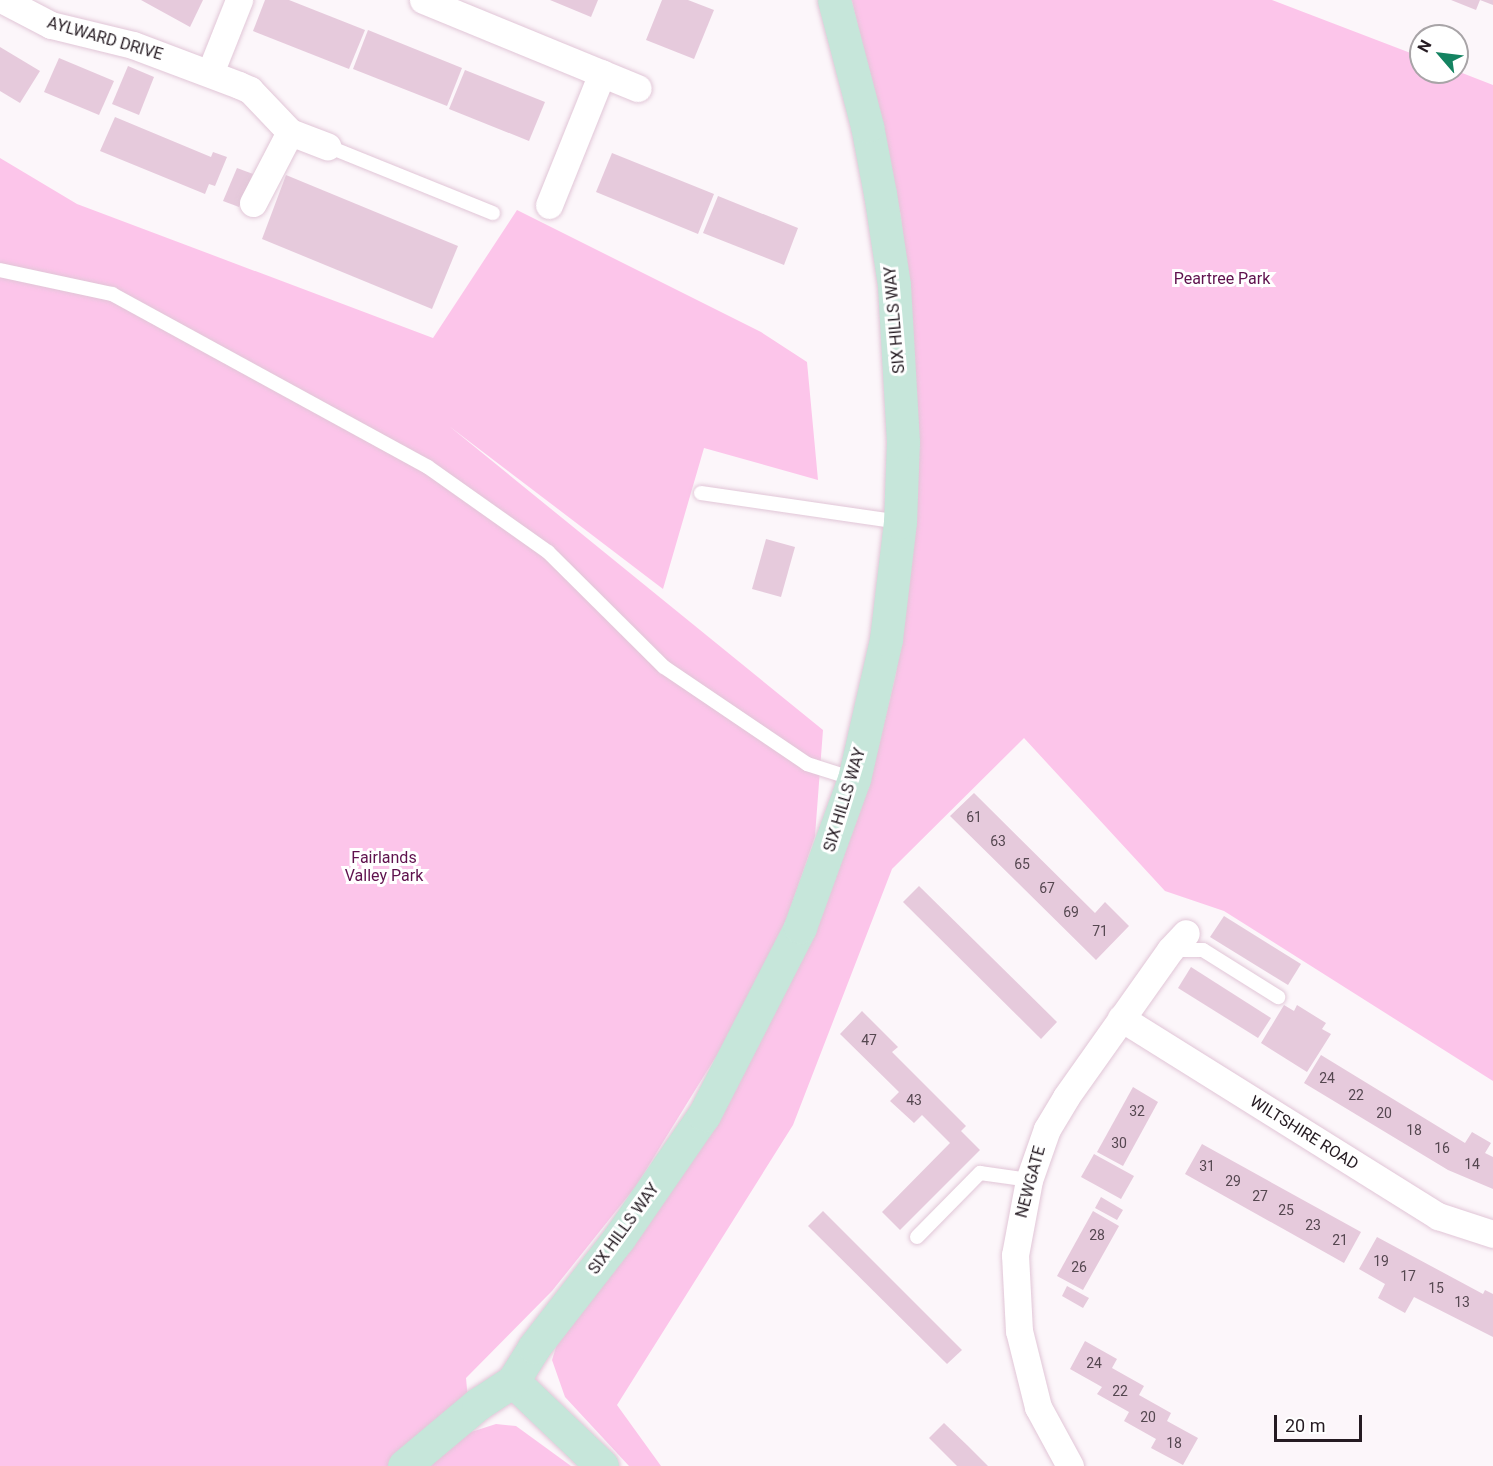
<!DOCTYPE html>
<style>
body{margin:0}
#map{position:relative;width:1493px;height:1466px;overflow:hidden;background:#fcf6fa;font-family:Roboto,sans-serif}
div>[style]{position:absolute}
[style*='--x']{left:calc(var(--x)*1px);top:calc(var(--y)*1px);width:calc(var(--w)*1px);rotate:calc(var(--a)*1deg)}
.green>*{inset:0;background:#fcc5ea}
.building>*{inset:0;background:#e6cadc}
.roads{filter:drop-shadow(0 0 2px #e1c6d7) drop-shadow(0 0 2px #e1c6d7)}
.lane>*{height:14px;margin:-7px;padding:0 7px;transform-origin:7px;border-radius:7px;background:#fff}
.street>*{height:27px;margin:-13.5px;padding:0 13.5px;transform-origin:13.5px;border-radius:13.5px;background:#fff}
.secondary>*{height:33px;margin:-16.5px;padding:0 16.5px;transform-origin:16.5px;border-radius:16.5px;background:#c6e6da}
span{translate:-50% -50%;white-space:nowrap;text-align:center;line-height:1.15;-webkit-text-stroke:6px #fff;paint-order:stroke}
.number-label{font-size:14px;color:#554750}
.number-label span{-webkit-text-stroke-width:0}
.street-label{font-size:16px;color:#251b22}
.park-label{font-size:16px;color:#5f124e}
.north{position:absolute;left:1409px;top:24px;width:60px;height:60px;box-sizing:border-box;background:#fff;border:2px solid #a8a4a7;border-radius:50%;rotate:298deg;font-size:16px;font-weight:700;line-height:24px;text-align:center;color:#251b22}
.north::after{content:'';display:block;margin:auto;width:21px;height:27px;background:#148361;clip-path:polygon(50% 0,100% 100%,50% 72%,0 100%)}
.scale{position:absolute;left:1274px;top:1415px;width:88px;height:27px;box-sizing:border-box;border:3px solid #251b22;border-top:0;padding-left:8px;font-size:18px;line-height:21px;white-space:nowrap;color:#251b22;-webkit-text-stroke:4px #fff;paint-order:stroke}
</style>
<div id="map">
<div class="green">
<i style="clip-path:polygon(852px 0,1272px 0,1421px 57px,1421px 72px,1457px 71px,1493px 85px,1493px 1081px,1224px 911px,1165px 891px,1024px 738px,892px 869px,793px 1125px,617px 1405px,661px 1466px,629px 1466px,565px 1397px,552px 1360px,557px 1344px,683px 1173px,742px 1077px,795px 972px,874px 766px,896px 675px,919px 469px,913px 325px,901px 215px)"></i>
<i style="clip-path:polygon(0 158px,77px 204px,433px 338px,517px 210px,761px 332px,807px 362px,818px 480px,704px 448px,663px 589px,449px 426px,823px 730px,815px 836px,786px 920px,744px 1011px,636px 1186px,552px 1291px,466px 1378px,471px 1432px,496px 1424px,516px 1426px,571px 1466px,0 1466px)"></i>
</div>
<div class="building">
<i style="clip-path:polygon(141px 0,203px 0,190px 27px)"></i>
<i style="clip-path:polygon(265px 0,289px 0,365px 30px,349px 69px,253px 31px)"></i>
<i style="clip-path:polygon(550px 0,598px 0,591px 17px)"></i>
<i style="clip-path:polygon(662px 0,688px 0,714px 10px,694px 59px,646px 40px)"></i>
<i style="clip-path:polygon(1451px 0,1493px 0,1493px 5px,1480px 0,1476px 10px)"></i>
<i style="clip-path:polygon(368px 30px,462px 68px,447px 106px,353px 69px)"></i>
<i style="clip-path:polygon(0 47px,40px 71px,20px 103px,0 91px)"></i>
<i style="clip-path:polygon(59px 58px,114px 81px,99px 115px,44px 92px)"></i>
<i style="clip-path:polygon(128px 66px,154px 77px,139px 115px,112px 104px)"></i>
<i style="clip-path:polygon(465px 70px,545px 102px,529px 141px,449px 109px)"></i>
<i style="clip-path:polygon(115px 117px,211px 157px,213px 152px,227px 157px,215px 186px,209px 184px,205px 194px,100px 151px)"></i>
<i style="clip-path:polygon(612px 153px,714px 194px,698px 234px,596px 192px)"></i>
<i style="clip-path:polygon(237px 168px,253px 174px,239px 207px,223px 201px)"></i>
<i style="clip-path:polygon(286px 175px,458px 246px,432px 309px,262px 239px)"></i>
<i style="clip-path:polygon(718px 196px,798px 228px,784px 265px,703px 233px)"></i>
<i style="clip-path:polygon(766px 539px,795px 547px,781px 597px,752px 589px)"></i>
<i style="clip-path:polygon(974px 793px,1095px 913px,1105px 902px,1129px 926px,1096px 960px,950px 816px)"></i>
<i style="clip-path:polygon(919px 886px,1057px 1022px,1041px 1039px,903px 902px)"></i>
<i style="clip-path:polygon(1224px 916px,1301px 964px,1288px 985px,1210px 937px)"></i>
<i style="clip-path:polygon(1191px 967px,1271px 1018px,1258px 1038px,1178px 988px)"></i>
<i style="clip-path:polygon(1284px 1005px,1294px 1011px,1297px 1005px,1326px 1023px,1322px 1029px,1331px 1034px,1307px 1072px,1261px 1043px)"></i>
<i style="clip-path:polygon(862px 1011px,898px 1047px,892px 1052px,966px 1126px,961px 1131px,980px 1150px,900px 1230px,882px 1212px,950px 1143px,922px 1115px,914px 1123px,890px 1101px,899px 1092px,840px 1034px)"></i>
<i style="clip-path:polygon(1321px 1055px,1465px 1143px,1472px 1132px,1491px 1143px,1485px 1153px,1493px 1157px,1493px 1189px,1448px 1170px,1304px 1083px)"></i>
<i style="clip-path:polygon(1133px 1087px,1158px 1102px,1123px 1166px,1097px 1152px)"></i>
<i style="clip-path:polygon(1202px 1144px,1361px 1232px,1344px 1263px,1185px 1174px)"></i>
<i style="clip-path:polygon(1094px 1154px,1134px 1176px,1121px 1199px,1081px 1177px)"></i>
<i style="clip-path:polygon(1101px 1197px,1123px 1210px,1117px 1220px,1095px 1208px)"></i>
<i style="clip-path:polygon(823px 1211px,962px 1350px,947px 1364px,808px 1226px)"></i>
<i style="clip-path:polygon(1093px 1211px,1119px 1226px,1083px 1290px,1057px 1276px)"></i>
<i style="clip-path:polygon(1377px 1237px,1483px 1294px,1485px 1290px,1493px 1294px,1493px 1337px,1414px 1297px,1405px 1313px,1378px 1298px,1385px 1284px,1359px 1269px)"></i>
<i style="clip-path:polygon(1067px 1286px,1089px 1298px,1083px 1308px,1062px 1296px)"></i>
<i style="clip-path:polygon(1085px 1341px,1117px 1359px,1112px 1368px,1144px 1386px,1139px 1395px,1171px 1413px,1167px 1421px,1198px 1438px,1183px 1465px,1151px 1448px,1156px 1439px,1124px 1421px,1129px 1412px,1097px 1394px,1102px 1387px,1070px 1369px)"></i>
<i style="clip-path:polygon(944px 1423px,968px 1446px,988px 1466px,957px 1466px,929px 1438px)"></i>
</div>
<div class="roads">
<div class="lane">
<i style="--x:327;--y:146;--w:179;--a:22"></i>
<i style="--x:0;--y:270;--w:115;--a:12.1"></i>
<i style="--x:112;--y:294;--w:360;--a:28.7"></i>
<i style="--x:428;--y:467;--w:147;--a:35.3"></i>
<i style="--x:548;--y:552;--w:163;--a:44.8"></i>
<i style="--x:664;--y:667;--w:173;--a:34.1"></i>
<i style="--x:807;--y:764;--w:49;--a:17.7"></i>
<i style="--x:701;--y:493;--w:201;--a:8.3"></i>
<i style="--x:1171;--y:950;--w:32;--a:0"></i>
<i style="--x:1203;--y:950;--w:89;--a:32.1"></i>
<i style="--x:917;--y:1237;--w:90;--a:-45.5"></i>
<i style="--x:980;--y:1173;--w:49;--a:8.1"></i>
</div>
<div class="street">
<i style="--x:3;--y:0;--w:54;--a:27.5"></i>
<i style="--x:51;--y:25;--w:84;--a:13.7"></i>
<i style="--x:133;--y:45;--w:113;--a:20.7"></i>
<i style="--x:239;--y:85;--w:12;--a:24"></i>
<i style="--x:250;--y:90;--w:58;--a:46.4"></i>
<i style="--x:290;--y:132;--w:40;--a:21"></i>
<i style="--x:423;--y:0;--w:232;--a:22.3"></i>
<i style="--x:210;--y:73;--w:79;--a:-68.3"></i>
<i style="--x:253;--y:203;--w:80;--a:-62.5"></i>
<i style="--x:549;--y:205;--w:142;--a:-68.1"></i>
<i style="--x:1121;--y:1018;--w:374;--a:32"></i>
<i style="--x:1438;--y:1216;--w:58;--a:18.1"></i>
<i style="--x:1070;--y:1466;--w:67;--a:-118.5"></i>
<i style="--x:1038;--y:1407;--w:78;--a:-104"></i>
<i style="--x:1019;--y:1331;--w:76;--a:-93"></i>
<i style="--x:1015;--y:1255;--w:76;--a:-79.4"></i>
<i style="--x:1029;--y:1180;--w:54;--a:-70.6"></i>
<i style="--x:1047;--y:1129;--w:37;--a:-59"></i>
<i style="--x:1066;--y:1097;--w:180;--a:-54.7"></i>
<i style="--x:1170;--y:950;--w:23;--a:-47"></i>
</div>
<div class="secondary">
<i style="--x:513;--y:1381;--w:123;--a:43.7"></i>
<i style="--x:404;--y:1466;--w:97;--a:-40"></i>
<i style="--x:478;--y:1404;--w:42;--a:-33.3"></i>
<i style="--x:513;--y:1381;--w:40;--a:-58"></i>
<i style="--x:534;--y:1347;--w:138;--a:-52.1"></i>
<i style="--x:619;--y:1238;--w:150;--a:-55.4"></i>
<i style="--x:704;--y:1115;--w:211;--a:-62.9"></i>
<i style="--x:800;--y:927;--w:158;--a:-70"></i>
<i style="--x:854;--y:779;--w:144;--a:-77.1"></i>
<i style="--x:886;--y:639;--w:118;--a:-83.2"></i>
<i style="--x:900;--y:522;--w:80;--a:-87.9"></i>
<i style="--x:903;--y:442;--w:157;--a:-93.3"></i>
<i style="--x:894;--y:285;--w:92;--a:-98.7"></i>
<i style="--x:880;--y:194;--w:69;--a:-100.8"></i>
<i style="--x:867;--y:126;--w:130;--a:-104.7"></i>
</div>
</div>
<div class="number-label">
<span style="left:974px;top:817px">61</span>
<span style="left:998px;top:841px">63</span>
<span style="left:1022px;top:864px">65</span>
<span style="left:1047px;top:888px">67</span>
<span style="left:1071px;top:912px">69</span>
<span style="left:1100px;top:931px">71</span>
<span style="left:869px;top:1040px">47</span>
<span style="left:1327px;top:1078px">24</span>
<span style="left:1356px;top:1095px">22</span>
<span style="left:914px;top:1100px">43</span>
<span style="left:1137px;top:1111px">32</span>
<span style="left:1384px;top:1113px">20</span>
<span style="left:1414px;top:1130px">18</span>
<span style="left:1119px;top:1143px">30</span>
<span style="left:1442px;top:1148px">16</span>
<span style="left:1472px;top:1164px">14</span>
<span style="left:1207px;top:1166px">31</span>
<span style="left:1233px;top:1181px">29</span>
<span style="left:1260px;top:1196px">27</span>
<span style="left:1286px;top:1210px">25</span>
<span style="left:1313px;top:1225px">23</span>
<span style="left:1097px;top:1235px">28</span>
<span style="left:1340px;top:1240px">21</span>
<span style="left:1381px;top:1261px">19</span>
<span style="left:1079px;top:1267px">26</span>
<span style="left:1408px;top:1276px">17</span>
<span style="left:1436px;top:1288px">15</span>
<span style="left:1462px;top:1302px">13</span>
<span style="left:1094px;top:1363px">24</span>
<span style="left:1120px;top:1391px">22</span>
<span style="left:1148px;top:1417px">20</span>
<span style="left:1174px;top:1443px">18</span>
</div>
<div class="street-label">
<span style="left:105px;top:39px;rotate:16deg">AYLWARD DRIVE</span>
<span style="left:895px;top:320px;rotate:-95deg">SIX HILLS WAY</span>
<span style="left:845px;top:800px;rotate:-73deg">SIX HILLS WAY</span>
<span style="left:1304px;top:1133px;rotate:32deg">WILTSHIRE ROAD</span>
<span style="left:1031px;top:1182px;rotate:-75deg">NEWGATE</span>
<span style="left:624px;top:1229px;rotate:-54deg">SIX HILLS WAY</span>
</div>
<div class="park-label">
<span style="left:1222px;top:279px">Peartree Park</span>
<span style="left:384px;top:867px">Fairlands<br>Valley Park</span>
</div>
<div class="north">N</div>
<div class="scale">20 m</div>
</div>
